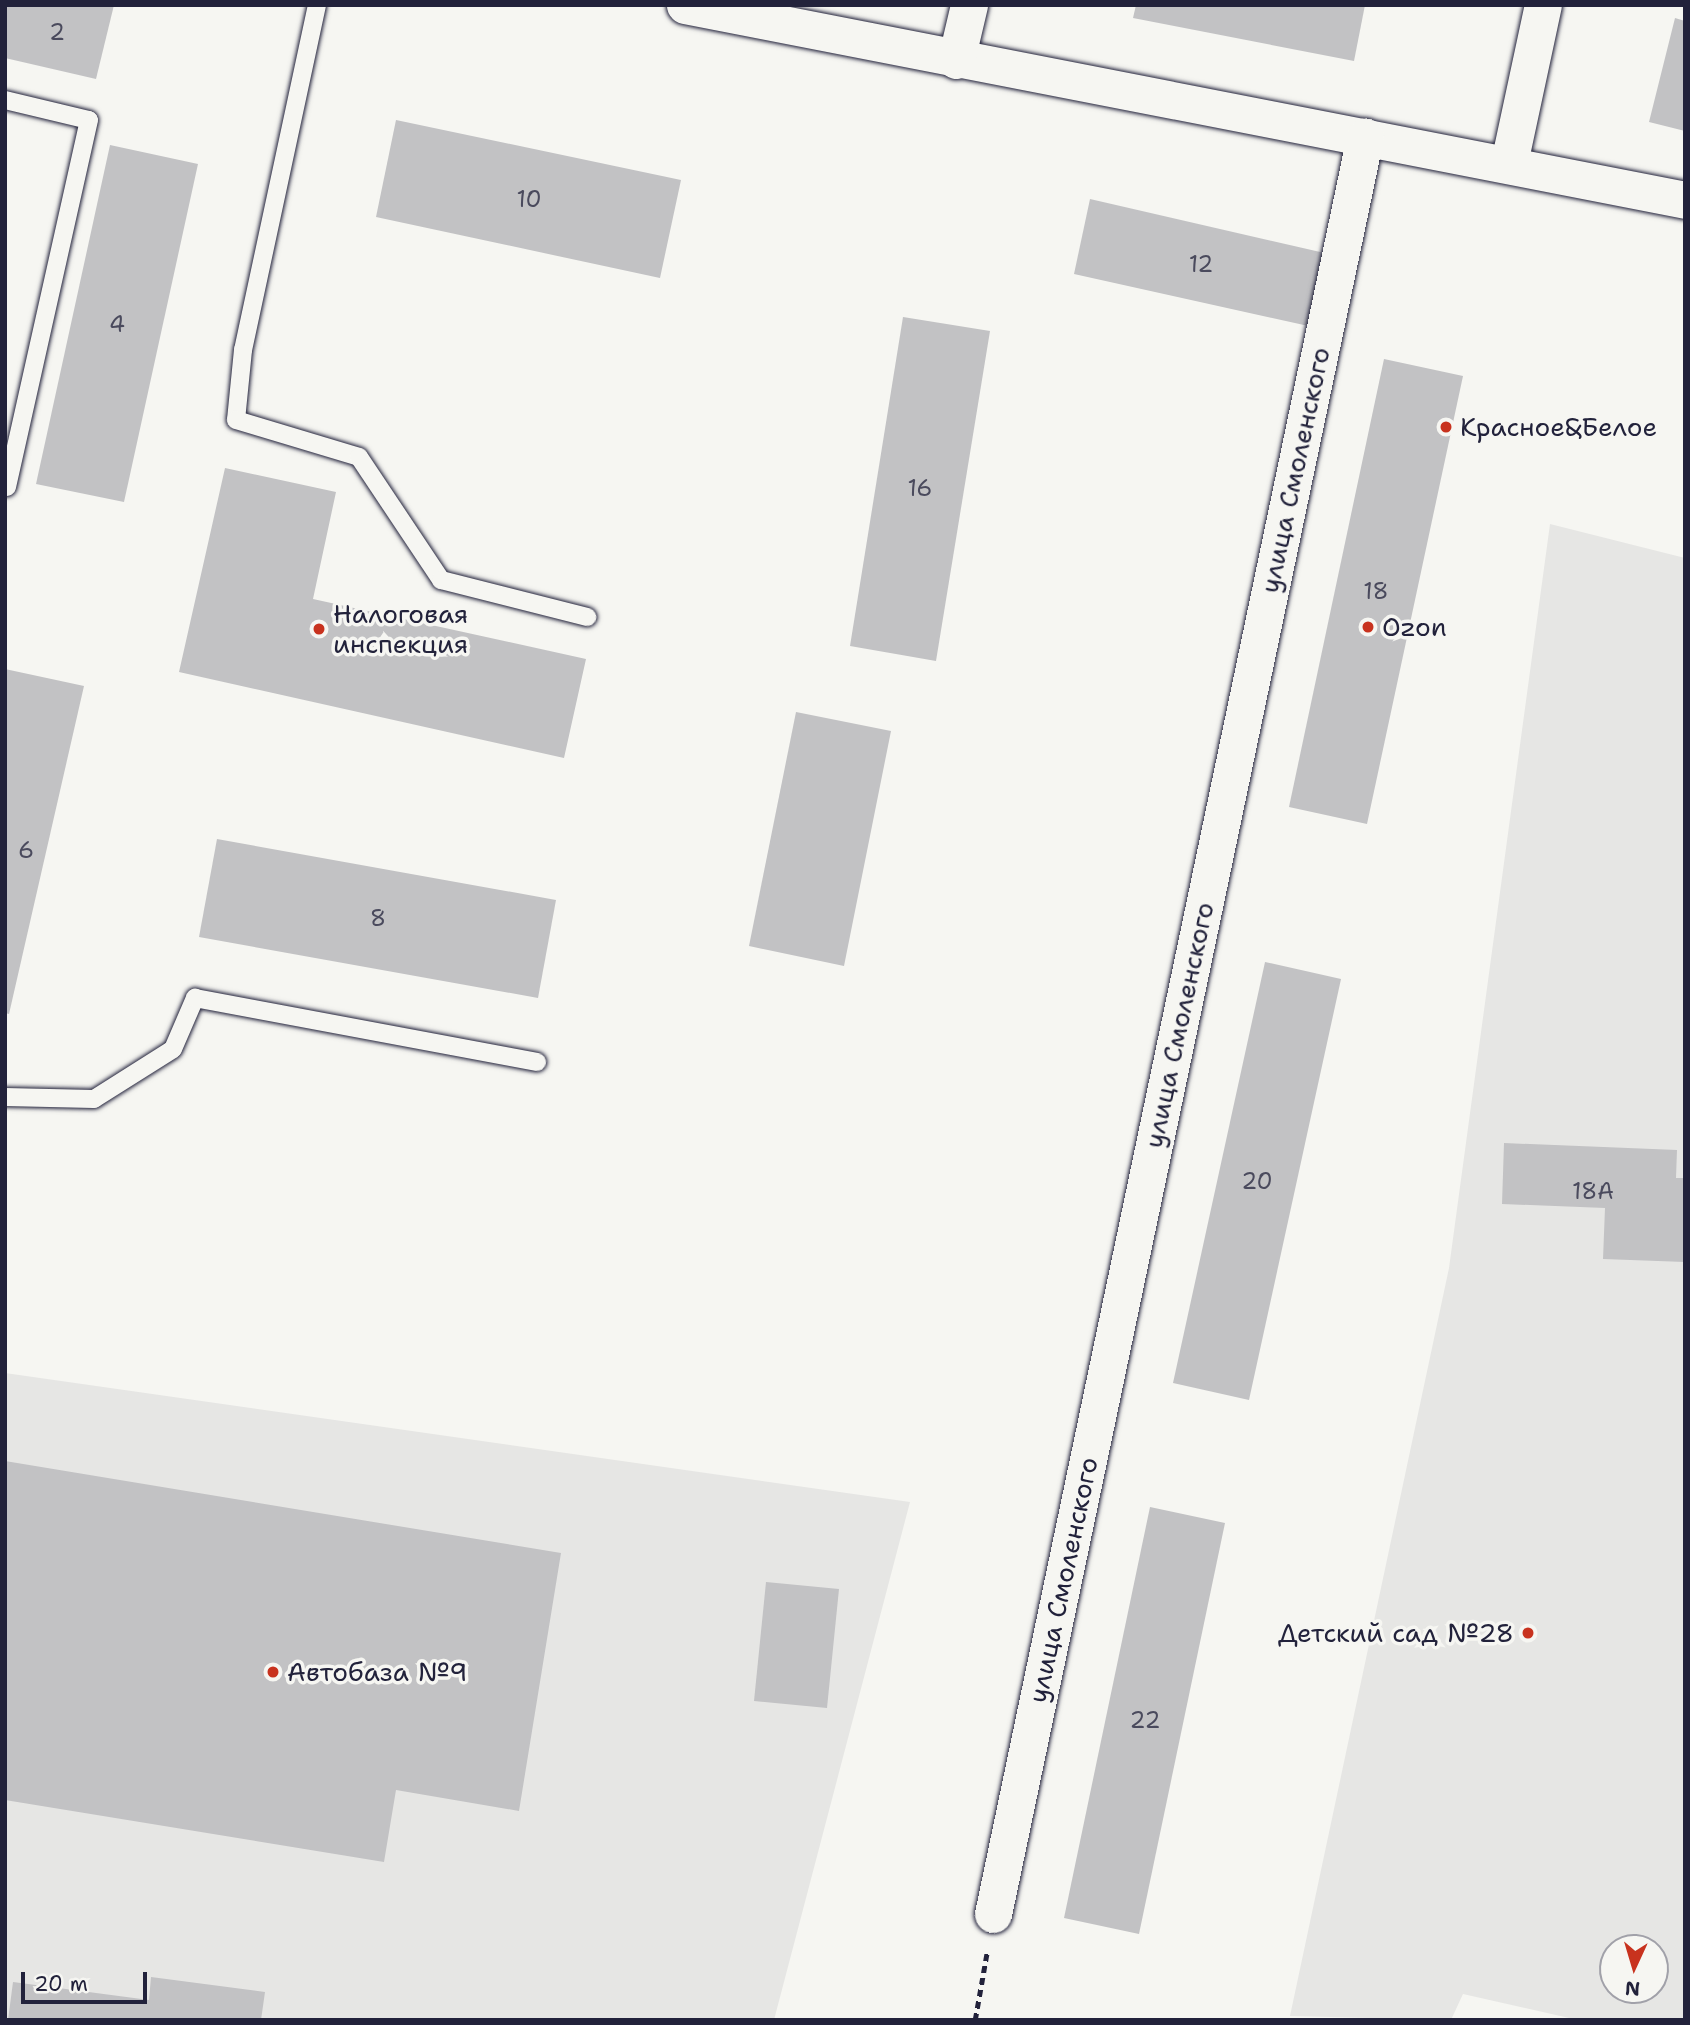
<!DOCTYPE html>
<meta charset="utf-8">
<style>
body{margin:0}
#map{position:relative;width:1690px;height:2025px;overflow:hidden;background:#f6f6f2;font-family:"Shantell Sans",sans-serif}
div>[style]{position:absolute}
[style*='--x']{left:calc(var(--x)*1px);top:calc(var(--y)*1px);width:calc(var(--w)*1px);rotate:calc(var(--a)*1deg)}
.built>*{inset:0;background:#e6e6e4}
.building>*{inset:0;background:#c2c2c4}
.path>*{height:4.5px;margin-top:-2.25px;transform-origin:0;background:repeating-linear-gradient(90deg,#22223b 0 7px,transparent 0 12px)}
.roads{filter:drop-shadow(0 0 2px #22223b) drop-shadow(0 0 2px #22223b)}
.lane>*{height:18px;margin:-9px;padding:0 9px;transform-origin:9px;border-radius:9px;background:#f6f6f2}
.street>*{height:37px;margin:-18.5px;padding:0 18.5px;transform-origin:18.5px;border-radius:18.5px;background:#f6f6f2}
.dots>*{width:19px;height:19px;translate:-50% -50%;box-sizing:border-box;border:4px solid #f6f6f2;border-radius:50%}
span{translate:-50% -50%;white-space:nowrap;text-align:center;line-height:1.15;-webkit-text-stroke:7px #f6f6f2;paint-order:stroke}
.number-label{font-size:23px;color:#4a4a5d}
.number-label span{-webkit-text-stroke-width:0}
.poi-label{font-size:26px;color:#22223b}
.left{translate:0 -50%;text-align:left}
.right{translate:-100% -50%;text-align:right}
.street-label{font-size:26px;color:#22223b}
.frame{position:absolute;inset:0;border:7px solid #22223b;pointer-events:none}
.north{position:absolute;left:1599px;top:1934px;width:70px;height:70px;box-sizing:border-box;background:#f6f6f2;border:2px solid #a1a1a9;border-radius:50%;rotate:184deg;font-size:19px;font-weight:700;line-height:28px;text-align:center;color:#22223b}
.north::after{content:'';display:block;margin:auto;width:24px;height:32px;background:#c8321e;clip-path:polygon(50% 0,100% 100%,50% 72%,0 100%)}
.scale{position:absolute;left:21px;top:1972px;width:126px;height:32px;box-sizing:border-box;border:4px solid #22223b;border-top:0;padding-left:9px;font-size:21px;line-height:24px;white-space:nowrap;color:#22223b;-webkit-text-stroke:5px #f6f6f2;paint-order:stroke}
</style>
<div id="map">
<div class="built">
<i style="clip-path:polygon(evenodd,1550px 524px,1685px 558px,1685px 2020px,1578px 2020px,1463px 1994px,1451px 2020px,1290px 2016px,1449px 1268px,1550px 524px,1613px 1948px,1655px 1948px,1655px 1990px,1613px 1990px,1613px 1948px)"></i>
<i style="clip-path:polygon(5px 1373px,910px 1502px,774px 2020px,5px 2020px)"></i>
</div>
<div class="building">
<i style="clip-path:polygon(5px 5px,114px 5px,96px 79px,5px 58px)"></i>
<i style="clip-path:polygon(1136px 5px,1365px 5px,1354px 61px,1133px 18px)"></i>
<i style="clip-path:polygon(1675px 18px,1685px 21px,1685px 131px,1649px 122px)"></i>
<i style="clip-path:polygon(396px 120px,681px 180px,660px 278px,376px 217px)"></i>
<i style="clip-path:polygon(110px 145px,198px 164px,124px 502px,36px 484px)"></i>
<i style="clip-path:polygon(1090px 199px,1329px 254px,1313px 327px,1074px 274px)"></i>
<i style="clip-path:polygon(903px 317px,990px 331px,936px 661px,850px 646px)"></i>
<i style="clip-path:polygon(1384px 359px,1463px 376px,1367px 824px,1289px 807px)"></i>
<i style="clip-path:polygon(225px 468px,336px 492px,313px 599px,586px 659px,564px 758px,179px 672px)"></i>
<i style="clip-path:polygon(5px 669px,84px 686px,9px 1014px,5px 1013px)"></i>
<i style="clip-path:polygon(796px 712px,891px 731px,844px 966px,749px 946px)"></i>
<i style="clip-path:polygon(217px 839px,556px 900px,538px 998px,199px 937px)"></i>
<i style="clip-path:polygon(1265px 962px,1341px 979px,1249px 1400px,1173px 1383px)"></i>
<i style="clip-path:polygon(1504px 1143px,1677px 1150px,1676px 1178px,1685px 1178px,1685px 1262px,1603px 1259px,1605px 1208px,1502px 1204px)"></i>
<i style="clip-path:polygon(5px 1461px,561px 1553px,519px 1811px,396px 1790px,384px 1862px,5px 1800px)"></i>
<i style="clip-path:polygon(1150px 1507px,1225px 1523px,1139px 1934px,1064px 1918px)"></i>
<i style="clip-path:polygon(766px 1582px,839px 1589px,827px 1708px,754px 1701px)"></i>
<i style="clip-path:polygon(151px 1977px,265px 1992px,261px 2020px,8px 2020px,13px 1982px,149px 2000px)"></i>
</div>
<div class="path">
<i style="--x:975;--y:2020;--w:69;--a:-80"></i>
</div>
<div class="roads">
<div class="lane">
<i style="--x:317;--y:5;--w:353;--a:102.1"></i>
<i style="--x:243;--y:350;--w:70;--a:95.7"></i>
<i style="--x:236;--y:420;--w:128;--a:16.7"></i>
<i style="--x:359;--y:457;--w:148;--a:56.3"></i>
<i style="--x:441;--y:580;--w:151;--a:14.2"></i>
<i style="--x:5;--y:100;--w:86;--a:13.4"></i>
<i style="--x:89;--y:120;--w:376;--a:102.6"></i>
<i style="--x:5;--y:1097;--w:89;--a:1.3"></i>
<i style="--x:94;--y:1099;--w:93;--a:-32.3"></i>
<i style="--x:173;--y:1049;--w:56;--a:-66.7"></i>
<i style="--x:195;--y:998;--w:348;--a:10.6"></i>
</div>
<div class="street">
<i style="--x:685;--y:5;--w:1019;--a:11.03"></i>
<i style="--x:956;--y:60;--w:57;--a:-76.7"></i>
<i style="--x:1509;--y:163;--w:162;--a:-77.9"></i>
<i style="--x:993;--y:1914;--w:1816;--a:-78.18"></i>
</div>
</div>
<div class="dots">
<i style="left:1446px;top:427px;background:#c8321e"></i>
<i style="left:1368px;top:627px;background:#c8321e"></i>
<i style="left:319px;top:629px;background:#c8321e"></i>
<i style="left:1528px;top:1633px;background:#c8321e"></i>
<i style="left:273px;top:1672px;background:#c8321e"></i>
</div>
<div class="number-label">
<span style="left:57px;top:32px">2</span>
<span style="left:529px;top:199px">10</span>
<span style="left:1201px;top:264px">12</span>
<span style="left:117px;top:324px">4</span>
<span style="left:920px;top:488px">16</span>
<span style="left:1376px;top:591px">18</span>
<span style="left:26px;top:850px">6</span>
<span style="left:378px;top:918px">8</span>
<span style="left:1257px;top:1181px">20</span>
<span style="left:1593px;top:1191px">18А</span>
<span style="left:1145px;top:1720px">22</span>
</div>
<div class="poi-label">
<span class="left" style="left:1460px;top:427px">Красное&amp;Белое</span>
<span class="left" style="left:333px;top:629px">Налоговая<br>инспекция</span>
<span class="left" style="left:1382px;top:627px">Ozon</span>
<span class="right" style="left:1514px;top:1633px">Детский сад №28</span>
<span class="left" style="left:287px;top:1672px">Автобаза №9</span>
</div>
<div class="street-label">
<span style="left:1295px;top:470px;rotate:-78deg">улица Смоленского</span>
<span style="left:1179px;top:1025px;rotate:-78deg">улица Смоленского</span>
<span style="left:1063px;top:1580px;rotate:-78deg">улица Смоленского</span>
</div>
<div class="frame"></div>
<div class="north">N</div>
<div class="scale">20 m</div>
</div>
